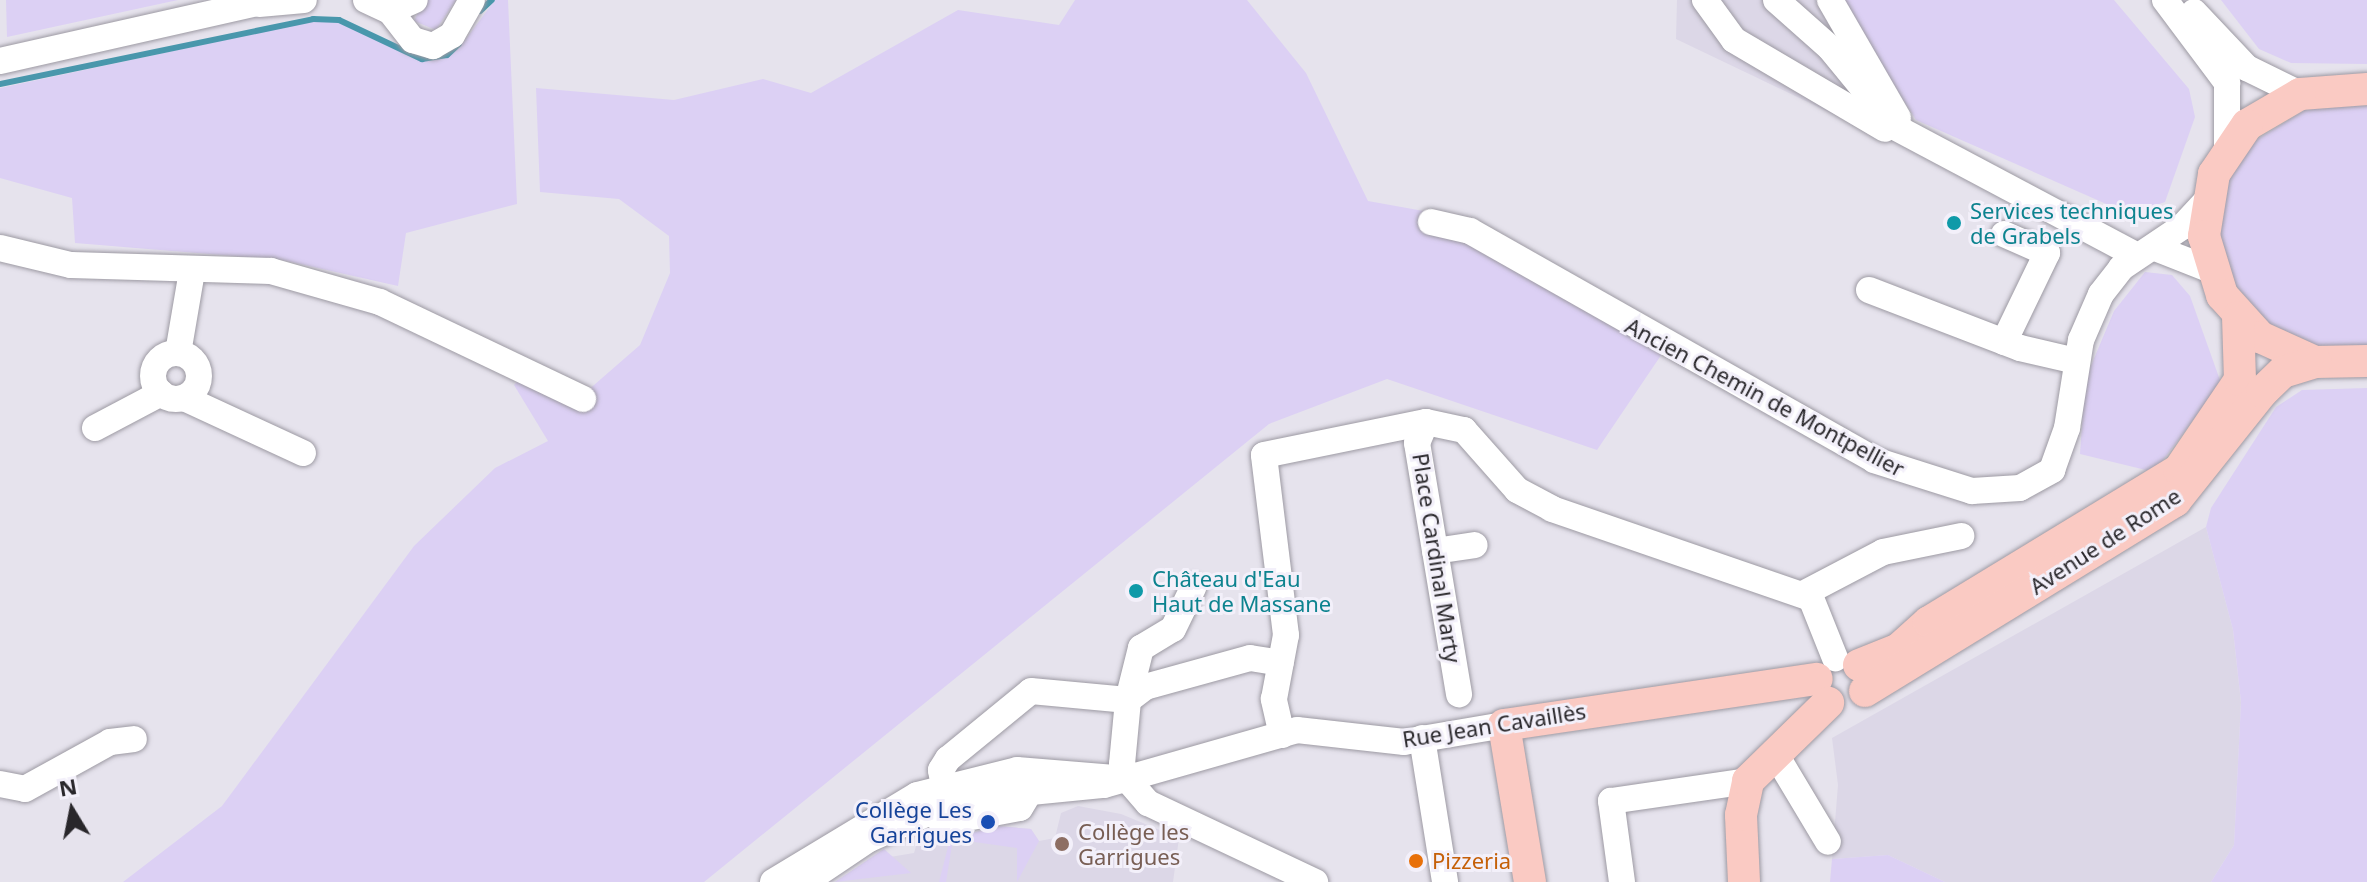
<!DOCTYPE html>
<meta charset="utf-8">
<style>
body{margin:0}
#map{position:relative;width:2367px;height:882px;overflow:hidden;background:#e6e3ed;font-family:"Noto Sans",sans-serif}
div>[style]{position:absolute}
[style*='--x']{left:calc(var(--x)*1px);top:calc(var(--y)*1px);width:calc(var(--w)*1px);rotate:calc(var(--a)*1deg)}
.built>*{inset:0;background:#dcd7e7}
.green>*{inset:0;background:#dcd0f4}
.stream>*{height:6px;margin:-3px;padding:0 3px;transform-origin:3px;border-radius:3px;background:#4997ac}
.roads{filter:drop-shadow(0 0 2px #9d9aa3) drop-shadow(0 0 2px #9d9aa3)}
.minor>*{height:26px;margin:-13px;padding:0 13px;transform-origin:13px;border-radius:13px;background:#fff}
.minor>.ring{margin:-13px;padding:0;box-sizing:content-box;background:none;border:26px solid #fff;border-radius:50%}
.major>*{height:32px;margin:-16px;padding:0 16px;transform-origin:16px;border-radius:16px;background:#facac3}
.dots>*{width:22px;height:22px;translate:-50% -50%;box-sizing:border-box;border:4px solid #f3f0fa;border-radius:50%}
span{translate:-50% -50%;white-space:nowrap;text-align:center;line-height:1.15;-webkit-text-stroke:6px #f3f0fa;paint-order:stroke}
.culture-label{font-size:22px;color:#0d838f}
.left{translate:0 -50%;text-align:left}
.street-label{font-size:22px;color:#29272b}
.transit-label{font-size:22px;color:#164399}
.right{translate:-100% -50%;text-align:right}
.education-label{font-size:22px;color:#785e54}
.food-label{font-size:22px;color:#c56008}
.north{position:absolute;left:32px;top:770px;width:80px;height:80px;-webkit-text-stroke:6px #f3f0fa;paint-order:stroke;rotate:350deg;font-size:22px;font-weight:700;line-height:32px;text-align:center;color:#29272b}
.north::after{content:'';display:block;margin:auto;width:28px;height:36px;background:#29272b;clip-path:polygon(50% 0,100% 100%,50% 72%,0 100%)}
</style>
<div id="map">
<div class="built">
<i style="clip-path:polygon(1677px 0,1844px 0,1879px 136px,1676px 39px)"></i>
<i style="clip-path:polygon(2206px 527px,2233px 630px,2241px 702px,2234px 845px,2211px 882px,1945px 882px,1888px 855px,1832px 859px,1838px 785px,1832px 738px)"></i>
<i style="clip-path:polygon(1078px 806px,1121px 814px,1179px 838px,1173px 882px,835px 882px,884px 849px,890px 857px,914px 853px,917px 843px,945px 845px,997px 826px,1031px 829px,1039px 841px,1055px 838px,1061px 813px)"></i>
</div>
<div class="green">
<i style="clip-path:polygon(6px 0,178px 0,7px 37px)"></i>
<i style="clip-path:polygon(424px 0,456px 0,436px 30px,414px 21px)"></i>
<i style="clip-path:polygon(495px 0,508px 0,517px 204px,406px 233px,398px 286px,282px 260px,75px 243px,72px 198px,0 178px,0 88px,313px 21px,337px 21px,431px 61px,459px 48px)"></i>
<i style="clip-path:polygon(1075px 0,1247px 0,1306px 73px,1368px 201px,1468px 219px,1674px 336px,1597px 450px,1387px 379px,1269px 424px,704px 882px,123px 882px,222px 806px,414px 546px,495px 468px,548px 441px,514px 385px,530px 368px,586px 392px,640px 345px,670px 273px,669px 236px,619px 199px,540px 192px,536px 88px,674px 100px,763px 79px,811px 93px,958px 10px,1059px 25px)"></i>
<i style="clip-path:polygon(1840px 0,2114px 0,2189px 89px,2195px 117px,2165px 202px,2129px 214px,1916px 120px)"></i>
<i style="clip-path:polygon(2221px 0,2367px 0,2367px 64px,2291px 63px,2259px 49px)"></i>
<i style="clip-path:polygon(2347px 104px,2367px 106px,2367px 352px,2290px 343px,2240px 302px,2217px 238px,2230px 174px,2253px 142px,2305px 110px)"></i>
<i style="clip-path:polygon(2145px 272px,2172px 275px,2190px 296px,2221px 383px,2154px 472px,2080px 454px,2085px 380px,2114px 311px)"></i>
<i style="clip-path:polygon(2367px 388px,2367px 882px,2211px 882px,2234px 845px,2241px 702px,2233px 630px,2206px 527px,2211px 508px,2276px 407px,2302px 390px)"></i>
<i style="clip-path:polygon(997px 826px,1031px 829px,1039px 841px,1017px 882px,1017px 848px,953px 839px,946px 882px,939px 882px,950px 839px)"></i>
<i style="clip-path:polygon(884px 849px,911px 873px,835px 882px)"></i>
<i style="clip-path:polygon(1888px 855px,1945px 882px,1830px 882px,1832px 859px)"></i>
</div>
<div class="stream">
<i style="--x:480;--y:11;--w:16;--a:-43"></i>
<i style="--x:0;--y:84;--w:320;--a:-11.7"></i>
<i style="--x:313;--y:19;--w:26;--a:2"></i>
<i style="--x:339;--y:20;--w:92;--a:25.2"></i>
<i style="--x:422;--y:59;--w:25;--a:-9"></i>
<i style="--x:447;--y:55;--w:16;--a:-43"></i>
</div>
<div class="roads">
<div class="minor">
<i style="--x:366;--y:0;--w:26;--a:25"></i>
<i style="--x:390;--y:11;--w:27;--a:-24"></i>
<i style="--x:1705;--y:0;--w:49;--a:54.1"></i>
<i style="--x:1734;--y:40;--w:175;--a:30.5"></i>
<i style="--x:1776;--y:0;--w:72;--a:41.6"></i>
<i style="--x:1830;--y:48;--w:102;--a:50.6"></i>
<i style="--x:1895;--y:127;--w:273;--a:28"></i>
<i style="--x:1830;--y:0;--w:136;--a:60"></i>
<i style="--x:2165;--y:0;--w:104;--a:53.2"></i>
<i style="--x:2227;--y:83;--w:66;--a:90"></i>
<i style="--x:259;--y:4;--w:45;--a:-5.1"></i>
<i style="--x:390;--y:11;--w:37;--a:52"></i>
<i style="--x:413;--y:40;--w:21;--a:17"></i>
<i style="--x:433;--y:46;--w:22;--a:-30"></i>
<i style="--x:452;--y:35;--w:40;--a:-60.3"></i>
<i style="--x:2194;--y:12;--w:77;--a:46.6"></i>
<i style="--x:2247;--y:68;--w:59;--a:26.1"></i>
<i style="--x:0;--y:61;--w:278;--a:-12.7"></i>
<i style="--x:1431;--y:222;--w:40;--a:13"></i>
<i style="--x:1470;--y:231;--w:464;--a:29.5"></i>
<i style="--x:1874;--y:460;--w:103;--a:17.6"></i>
<i style="--x:1972;--y:491;--w:48;--a:-3.6"></i>
<i style="--x:2020;--y:488;--w:37;--a:-29"></i>
<i style="--x:2052;--y:470;--w:45;--a:-70.3"></i>
<i style="--x:2067;--y:428;--w:89;--a:-81"></i>
<i style="--x:2081;--y:340;--w:50;--a:-66.5"></i>
<i style="--x:2101;--y:294;--w:33;--a:-52"></i>
<i style="--x:2121;--y:268;--w:73;--a:-33.9"></i>
<i style="--x:2182;--y:227;--w:35;--a:-47"></i>
<i style="--x:0;--y:248;--w:73;--a:13.5"></i>
<i style="--x:71;--y:265;--w:200;--a:1.7"></i>
<i style="--x:271;--y:271;--w:113;--a:15.9"></i>
<i style="--x:380;--y:302;--w:225;--a:25.5"></i>
<i style="--x:2155;--y:248;--w:60;--a:21.4"></i>
<i style="--x:1869;--y:290;--w:162;--a:21"></i>
<i style="--x:2020;--y:348;--w:57;--a:13.1"></i>
<i style="--x:2004;--y:342;--w:99;--a:-64.2"></i>
<i style="--x:2047;--y:253;--w:47;--a:-156.2"></i>
<i style="--x:178;--y:353;--w:83;--a:-80.3"></i>
<i class="ring" style="left:153px;top:353px;width:20px;height:20px"></i>
<i style="--x:184;--y:398;--w:131;--a:24.8"></i>
<i style="--x:1426;--y:422;--w:23;--a:113"></i>
<i style="--x:1417;--y:443;--w:255;--a:80.5"></i>
<i style="--x:95;--y:428;--w:75;--a:-27.9"></i>
<i style="--x:1435;--y:551;--w:40;--a:-8.5"></i>
<i style="--x:1803;--y:594;--w:90;--a:-27.7"></i>
<i style="--x:1883;--y:552;--w:80;--a:-11.6"></i>
<i style="--x:1282;--y:735;--w:37;--a:-103"></i>
<i style="--x:1274;--y:699;--w:65;--a:-79.4"></i>
<i style="--x:1286;--y:635;--w:181;--a:-97"></i>
<i style="--x:1264;--y:455;--w:165;--a:-11.5"></i>
<i style="--x:1426;--y:422;--w:39;--a:12"></i>
<i style="--x:1464;--y:430;--w:80;--a:48.5"></i>
<i style="--x:1517;--y:490;--w:40;--a:28"></i>
<i style="--x:1552;--y:509;--w:274;--a:19"></i>
<i style="--x:1811;--y:598;--w:65;--a:68.2"></i>
<i style="--x:1422;--y:738;--w:146;--a:80.9"></i>
<i style="--x:1776;--y:755;--w:101;--a:59.1"></i>
<i style="--x:1127;--y:779;--w:16;--a:-108"></i>
<i style="--x:1122;--y:764;--w:64;--a:-84.6"></i>
<i style="--x:1128;--y:700;--w:54;--a:-76"></i>
<i style="--x:1141;--y:648;--w:37;--a:-31"></i>
<i style="--x:1173;--y:629;--w:46;--a:-64"></i>
<i style="--x:0;--y:784;--w:25;--a:11"></i>
<i style="--x:25;--y:789;--w:97;--a:-28.9"></i>
<i style="--x:110;--y:742;--w:24;--a:-7"></i>
<i style="--x:944;--y:786;--w:16;--a:-101"></i>
<i style="--x:941;--y:770;--w:13;--a:-58"></i>
<i style="--x:948;--y:759;--w:107;--a:-39.3"></i>
<i style="--x:1031;--y:691;--w:97;--a:5.3"></i>
<i style="--x:1128;--y:700;--w:21;--a:-37"></i>
<i style="--x:1145;--y:687;--w:109;--a:-15.4"></i>
<i style="--x:1250;--y:658;--w:31;--a:9"></i>
<i style="--x:927;--y:811;--w:21;--a:31"></i>
<i style="--x:945;--y:822;--w:76;--a:-10.6"></i>
<i style="--x:1020;--y:808;--w:21;--a:-59"></i>
<i style="--x:773;--y:882;--w:168;--a:-31.1"></i>
<i style="--x:917;--y:795;--w:103;--a:-14"></i>
<i style="--x:1017;--y:770;--w:110;--a:4.7"></i>
<i style="--x:1127;--y:779;--w:32;--a:49"></i>
<i style="--x:1148;--y:803;--w:185;--a:25.3"></i>
<i style="--x:805;--y:882;--w:77;--a:-33.9"></i>
<i style="--x:869;--y:839;--w:99;--a:-23.7"></i>
<i style="--x:960;--y:799;--w:145;--a:-5.6"></i>
<i style="--x:1104;--y:785;--w:201;--a:-15.9"></i>
<i style="--x:1297;--y:730;--w:108;--a:6.4"></i>
<i style="--x:1404;--y:742;--w:101;--a:-9.6"></i>
<i style="--x:1622;--y:882;--w:82;--a:-97.7"></i>
<i style="--x:1611;--y:801;--w:138;--a:-8.3"></i>
</div>
<div class="major">
<i style="--x:2367;--y:89;--w:67;--a:175.7"></i>
<i style="--x:2300;--y:94;--w:61;--a:149.7"></i>
<i style="--x:2247;--y:125;--w:59;--a:124"></i>
<i style="--x:2214;--y:174;--w:63;--a:99.2"></i>
<i style="--x:2204;--y:236;--w:62;--a:73"></i>
<i style="--x:2222;--y:295;--w:57;--a:47.9"></i>
<i style="--x:2260;--y:337;--w:60;--a:24.4"></i>
<i style="--x:2315;--y:362;--w:52;--a:-1.1"></i>
<i style="--x:1859;--y:665;--w:43;--a:-21.8"></i>
<i style="--x:1899;--y:649;--w:40;--a:-42"></i>
<i style="--x:1929;--y:622;--w:293;--a:-31.3"></i>
<i style="--x:2179;--y:470;--w:109;--a:-55.9"></i>
<i style="--x:2240;--y:380;--w:63;--a:-91.8"></i>
<i style="--x:1865;--y:691;--w:364;--a:-31.5"></i>
<i style="--x:2175;--y:501;--w:139;--a:-51.4"></i>
<i style="--x:2262;--y:392;--w:29;--a:-44"></i>
<i style="--x:2283;--y:372;--w:34;--a:-17"></i>
<i style="--x:1530;--y:882;--w:159;--a:-99.4"></i>
<i style="--x:1504;--y:725;--w:316;--a:-8.4"></i>
<i style="--x:1744;--y:882;--w:67;--a:-92.6"></i>
<i style="--x:1741;--y:815;--w:35;--a:-78"></i>
<i style="--x:1748;--y:781;--w:112;--a:-44.3"></i>
</div>
</div>
<div class="dots">
<i style="left:1954px;top:223px;background:#0f9aa8"></i>
<i style="left:1136px;top:591px;background:#0f9aa8"></i>
<i style="left:988px;top:822px;background:#1a4fb4"></i>
<i style="left:1062px;top:844px;background:#8d6e63"></i>
<i style="left:1416px;top:861px;background:#e8710a"></i>
</div>
<div class="culture-label">
<span class="left" style="left:1970px;top:223px">Services techniques<br>de Grabels</span>
<span class="left" style="left:1152px;top:591px">Château d'Eau<br>Haut de Massane</span>
</div>
<div class="street-label">
<span style="left:1765px;top:397px;rotate:28deg">Ancien Chemin de Montpellier</span>
<span style="left:2105px;top:541px;rotate:-33deg">Avenue de Rome</span>
<span style="left:1437px;top:558px;rotate:81deg">Place Cardinal Marty</span>
<span style="left:1494px;top:725px;rotate:-9deg">Rue Jean Cavaillès</span>
</div>
<div class="transit-label">
<span class="right" style="left:972px;top:822px">Collège Les<br>Garrigues</span>
</div>
<div class="education-label">
<span class="left" style="left:1078px;top:844px">Collège les<br>Garrigues</span>
</div>
<div class="food-label">
<span class="left" style="left:1432px;top:861px">Pizzeria</span>
</div>
<div class="north">N</div>
</div>
